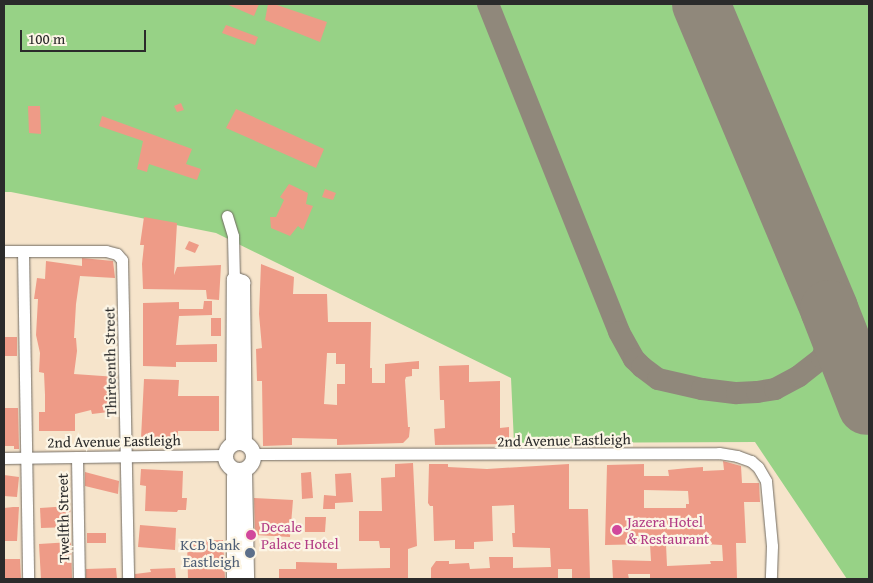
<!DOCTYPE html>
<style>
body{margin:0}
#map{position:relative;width:873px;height:583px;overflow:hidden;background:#f6e4cb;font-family:"Gentium Book Plus",serif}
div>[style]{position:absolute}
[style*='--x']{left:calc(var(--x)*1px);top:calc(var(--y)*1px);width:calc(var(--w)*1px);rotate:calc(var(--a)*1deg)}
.green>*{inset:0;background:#97d286}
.taxiway>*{height:22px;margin:-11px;padding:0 11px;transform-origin:11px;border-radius:11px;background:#90887b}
.runway>*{height:58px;margin:-29px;padding:0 29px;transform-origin:29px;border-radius:29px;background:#90887b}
.building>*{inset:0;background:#ee9b87}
.roads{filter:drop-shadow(0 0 1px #726c63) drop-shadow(0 0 1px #726c63)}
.minor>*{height:11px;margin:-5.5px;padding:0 5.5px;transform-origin:5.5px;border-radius:5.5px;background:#fff}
.major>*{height:15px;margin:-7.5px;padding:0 7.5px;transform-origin:7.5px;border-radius:7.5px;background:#fff}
.major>.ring{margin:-7.5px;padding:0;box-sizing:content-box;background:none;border:15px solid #fff;border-radius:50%}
.dots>*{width:14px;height:14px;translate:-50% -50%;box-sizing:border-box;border:2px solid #fcf5e5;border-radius:50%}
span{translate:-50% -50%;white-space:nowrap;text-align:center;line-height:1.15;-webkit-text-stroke:4.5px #fcf5e5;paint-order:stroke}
.street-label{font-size:15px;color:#2b2b2b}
.hotel-label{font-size:15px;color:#b23c85}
.left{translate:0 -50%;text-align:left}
.service-label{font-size:15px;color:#4e5e75}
.right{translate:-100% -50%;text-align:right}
.frame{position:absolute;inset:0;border:5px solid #2b2b2b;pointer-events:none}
.scale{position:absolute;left:20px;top:30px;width:126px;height:22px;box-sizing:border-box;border:2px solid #2b2b2b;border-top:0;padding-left:6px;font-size:15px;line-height:18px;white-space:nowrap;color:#2b2b2b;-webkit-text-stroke:4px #fcf5e5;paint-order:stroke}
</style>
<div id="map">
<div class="green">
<i style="clip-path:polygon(4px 4px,869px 4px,869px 579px,847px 579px,755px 442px,514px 443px,511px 378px,216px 233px,11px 192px,4px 192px)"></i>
</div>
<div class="taxiway">
<i style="--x:488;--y:4;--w:353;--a:68.2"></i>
<i style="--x:619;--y:332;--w:31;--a:61"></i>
<i style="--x:634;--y:359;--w:11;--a:45"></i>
<i style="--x:642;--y:367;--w:20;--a:37"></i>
<i style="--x:658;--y:379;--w:45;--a:12.8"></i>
<i style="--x:702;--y:389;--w:35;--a:7"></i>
<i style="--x:737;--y:393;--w:20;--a:-3"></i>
<i style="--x:757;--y:392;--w:18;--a:-9"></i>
<i style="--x:775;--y:389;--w:27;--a:-28"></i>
<i style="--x:799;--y:376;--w:29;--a:-38"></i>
<i style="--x:822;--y:358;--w:27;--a:-70"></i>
<i style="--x:831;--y:333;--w:24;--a:-95"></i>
</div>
<div class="runway">
<i style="--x:701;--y:4;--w:331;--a:67.2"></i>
<i style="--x:829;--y:309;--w:104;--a:68.6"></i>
</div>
<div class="building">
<i style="clip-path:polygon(226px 4px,259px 4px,254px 16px)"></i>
<i style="clip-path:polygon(268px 4px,274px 4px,327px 22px,320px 42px,265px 20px)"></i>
<i style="clip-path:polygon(226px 25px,258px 37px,255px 45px,222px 33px)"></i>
<i style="clip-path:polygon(181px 103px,184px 110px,177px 112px,174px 106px)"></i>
<i style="clip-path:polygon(28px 106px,40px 106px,41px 134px,29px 133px)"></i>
<i style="clip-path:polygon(236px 109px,324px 149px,316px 168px,226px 128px)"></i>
<i style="clip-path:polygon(102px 116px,192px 149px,186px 164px,201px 169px,197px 180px,149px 164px,147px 172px,137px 169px,143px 141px,99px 126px)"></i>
<i style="clip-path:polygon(289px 184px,308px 193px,306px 204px,313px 206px,303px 230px,298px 226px,290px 236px,271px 228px,270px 217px,276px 217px,284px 200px,280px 197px)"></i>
<i style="clip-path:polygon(325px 189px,336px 193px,333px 200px,322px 197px)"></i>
<i style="clip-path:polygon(144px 217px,177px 223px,174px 275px,177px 267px,221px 265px,219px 300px,207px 299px,206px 290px,143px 289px,142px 264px,144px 245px,140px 245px)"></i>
<i style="clip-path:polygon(189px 241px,199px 245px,195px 253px,185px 249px)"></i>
<i style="clip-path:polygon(82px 258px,113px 261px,115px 278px,80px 276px,76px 304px,74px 338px,76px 338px,77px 351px,74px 374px,117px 377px,117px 411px,92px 414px,91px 410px,75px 414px,75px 431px,39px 431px,39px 412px,45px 412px,45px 395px,44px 373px,39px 372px,40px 353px,36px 335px,38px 299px,34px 299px,37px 278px,45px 279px,46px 261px,82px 266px)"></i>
<i style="clip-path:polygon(evenodd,261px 264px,294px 277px,293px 294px,327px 294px,328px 322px,371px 322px,370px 368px,372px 368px,372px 383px,385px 383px,385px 364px,419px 361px,419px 369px,412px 369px,412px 376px,406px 377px,405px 380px,408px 427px,410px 427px,409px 437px,403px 443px,337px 445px,337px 439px,292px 438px,292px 445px,263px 446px,262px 381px,257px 381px,256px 349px,262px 348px,259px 314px,261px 264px,327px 353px,336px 353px,336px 364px,345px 364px,345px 384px,337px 384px,337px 405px,324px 404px,327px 353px)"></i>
<i style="clip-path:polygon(204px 301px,212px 301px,212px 315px,179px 316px,176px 345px,217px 344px,217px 362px,176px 362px,176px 367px,143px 366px,143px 303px,179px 302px,179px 309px,203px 309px)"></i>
<i style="clip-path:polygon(211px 318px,221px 318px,221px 336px,211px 336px)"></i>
<i style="clip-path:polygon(4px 337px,17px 337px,17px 356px,4px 356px)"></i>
<i style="clip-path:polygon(469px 365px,469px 382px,500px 381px,500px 428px,509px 427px,509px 440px,505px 444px,435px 445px,434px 429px,445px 428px,444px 400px,440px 400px,439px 366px)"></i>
<i style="clip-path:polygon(144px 379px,179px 380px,178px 396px,219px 396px,219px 431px,178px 431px,178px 441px,141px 438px)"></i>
<i style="clip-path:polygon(4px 408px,18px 408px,19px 449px,14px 449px,14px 446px,4px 446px)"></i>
<i style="clip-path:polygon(evenodd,723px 461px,741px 466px,742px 483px,759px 483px,760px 502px,744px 502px,746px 543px,736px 543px,737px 579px,650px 579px,650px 574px,628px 574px,629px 579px,613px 579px,612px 560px,651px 561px,650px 544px,605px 545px,607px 465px,644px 464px,644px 476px,669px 476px,668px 470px,688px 468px,703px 467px,703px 471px,724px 470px,723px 461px,644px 490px,688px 491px,689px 504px,686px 504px,686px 508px,644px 508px,644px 490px,723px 461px,687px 543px,722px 545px,723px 561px,710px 561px,711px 564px,667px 566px,666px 544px,687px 543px)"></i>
<i style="clip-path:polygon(413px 463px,417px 546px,408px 549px,408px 579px,279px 579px,279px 569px,296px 569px,296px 562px,337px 563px,337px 569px,390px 568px,390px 548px,380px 548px,379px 541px,359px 541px,359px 511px,382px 511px,381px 478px,395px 477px,395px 464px)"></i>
<i style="clip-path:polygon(429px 464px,448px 464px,448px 467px,487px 469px,569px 464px,569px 509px,588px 509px,590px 579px,572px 579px,572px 569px,558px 569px,558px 579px,431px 579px,431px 568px,436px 561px,449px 561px,449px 564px,469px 563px,470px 569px,490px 568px,489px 557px,513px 557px,513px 568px,551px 567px,550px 548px,513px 547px,512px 533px,515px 533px,514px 505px,492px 506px,493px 541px,474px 542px,474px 549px,455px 549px,455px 540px,434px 541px,433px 506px,430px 506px,428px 503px)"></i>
<i style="clip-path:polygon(141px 469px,183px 471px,182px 498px,187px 498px,186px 510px,178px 510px,177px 512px,145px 511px,146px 486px,140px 485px)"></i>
<i style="clip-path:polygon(85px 472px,119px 481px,118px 494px,85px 486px)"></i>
<i style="clip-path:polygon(311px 472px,313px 498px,302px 499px,301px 473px)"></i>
<i style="clip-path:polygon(351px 473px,353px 502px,335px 503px,335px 509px,323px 509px,324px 495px,336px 496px,335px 474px)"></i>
<i style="clip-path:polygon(4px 475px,19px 477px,17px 497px,4px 496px)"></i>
<i style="clip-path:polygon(254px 498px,293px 500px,290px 537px,255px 535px)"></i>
<i style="clip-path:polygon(70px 506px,71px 527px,41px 528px,40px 508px)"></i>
<i style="clip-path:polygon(13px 507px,19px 507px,17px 541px,5px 541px,4px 508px)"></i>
<i style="clip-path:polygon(305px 517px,326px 517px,325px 532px,305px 532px)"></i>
<i style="clip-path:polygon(140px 525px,176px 528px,175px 550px,138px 547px)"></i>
<i style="clip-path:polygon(87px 533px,106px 533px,106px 543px,87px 543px)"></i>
<i style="clip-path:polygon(223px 540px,225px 579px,188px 579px,187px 541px)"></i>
<i style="clip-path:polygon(71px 542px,72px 579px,41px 579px,39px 544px)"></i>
<i style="clip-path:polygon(4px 559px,20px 559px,21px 579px,4px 579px)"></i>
<i style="clip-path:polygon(116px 568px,117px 579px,86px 579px,86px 569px)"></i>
<i style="clip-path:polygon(175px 568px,176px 579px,135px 579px,135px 574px,151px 572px,150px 569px)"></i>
</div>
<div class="roads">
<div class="minor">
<i style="--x:227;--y:216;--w:21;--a:73"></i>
<i style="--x:233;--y:236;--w:43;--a:88.7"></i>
<i style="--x:4;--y:251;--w:102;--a:0"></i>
<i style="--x:106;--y:251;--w:11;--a:15"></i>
<i style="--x:117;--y:254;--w:8;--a:50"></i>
<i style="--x:122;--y:260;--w:319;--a:88.9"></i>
<i style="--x:23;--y:251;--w:328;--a:89.1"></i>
<i style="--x:253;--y:454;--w:466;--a:-0.1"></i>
<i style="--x:719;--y:453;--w:18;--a:9"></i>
<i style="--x:737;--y:456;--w:15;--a:20"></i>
<i style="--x:751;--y:461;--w:9;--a:41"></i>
<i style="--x:758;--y:467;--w:16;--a:60"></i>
<i style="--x:766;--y:481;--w:65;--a:84.7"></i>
<i style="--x:772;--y:546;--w:33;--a:92"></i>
<i style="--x:77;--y:457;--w:122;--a:89.1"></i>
<i style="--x:4;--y:458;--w:221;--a:-0.8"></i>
</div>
<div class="major">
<i class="ring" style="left:225px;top:442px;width:13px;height:13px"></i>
<i style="--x:233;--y:443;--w:164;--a:-89.7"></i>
<i style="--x:234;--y:279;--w:9;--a:21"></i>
<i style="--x:242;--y:282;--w:161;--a:89.3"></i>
<i style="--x:244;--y:470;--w:109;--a:88.9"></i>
<i style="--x:234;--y:579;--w:103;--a:-90"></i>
</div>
</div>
<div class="dots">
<i style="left:617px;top:530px;background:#d1479c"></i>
<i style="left:251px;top:535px;background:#d1479c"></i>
<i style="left:250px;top:553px;background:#5c6f8a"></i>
</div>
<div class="street-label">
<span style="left:110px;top:362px;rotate:-91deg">Thirteenth Street</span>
<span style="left:564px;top:440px;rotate:-1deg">2nd Avenue Eastleigh</span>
<span style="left:114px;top:441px;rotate:-1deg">2nd Avenue Eastleigh</span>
<span style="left:63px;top:518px;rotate:-91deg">Twelfth Street</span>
</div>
<div class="hotel-label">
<span class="left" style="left:627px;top:530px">Jazera Hotel<br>&amp; Restaurant</span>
<span class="left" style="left:261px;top:535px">Decale<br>Palace Hotel</span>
</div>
<div class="service-label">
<span class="right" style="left:240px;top:553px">KCB bank<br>Eastleigh</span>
</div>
<div class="frame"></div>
<div class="scale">100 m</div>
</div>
